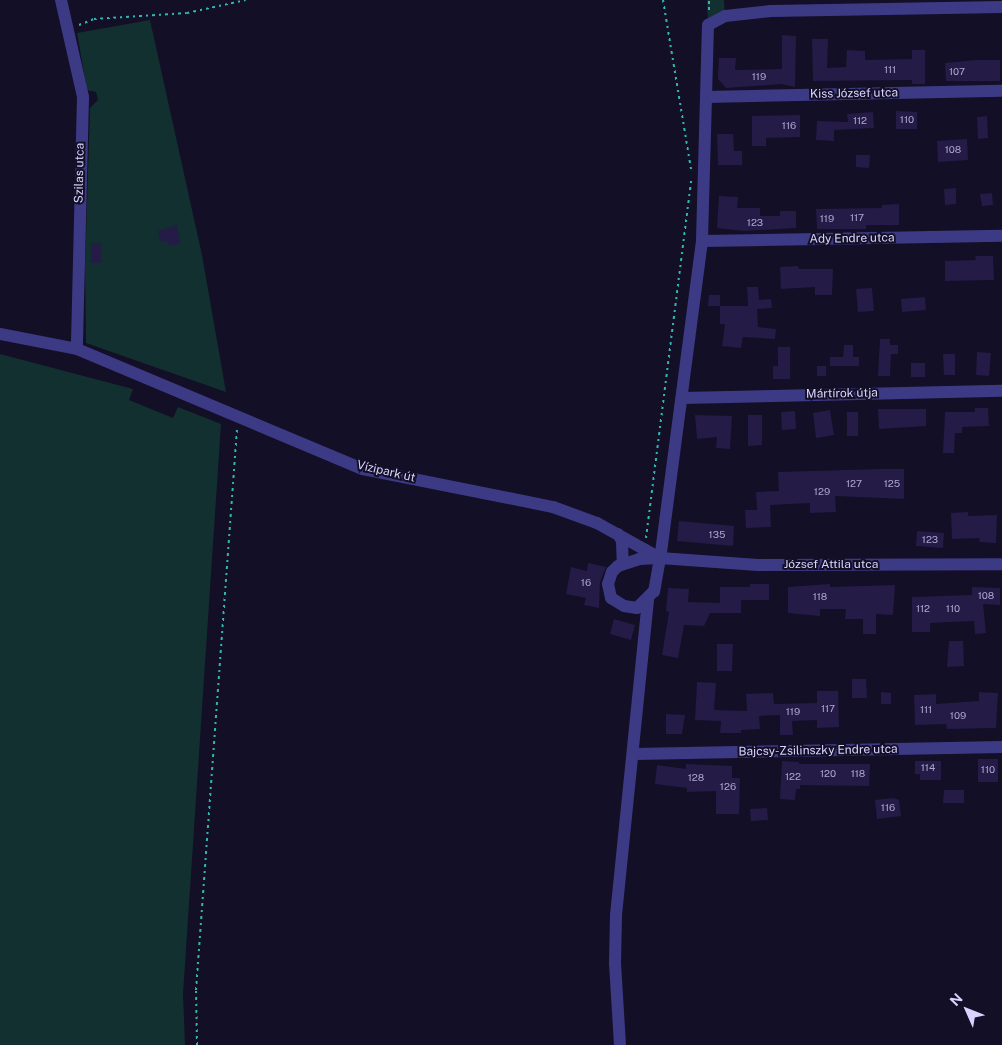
<!DOCTYPE html>
<meta charset="utf-8">
<style>
body{margin:0}
#map{position:relative;width:1002px;height:1045px;overflow:hidden;background:#130f26;font-family:"Public Sans",sans-serif}
div>[style]{position:absolute}
[style*='--x']{left:calc(var(--x)*1px);top:calc(var(--y)*1px);width:calc(var(--w)*1px);rotate:calc(var(--a)*1deg)}
.green>*{inset:0;background:#12302f}
.building>*{inset:0;background:#241b47}
.path>*{height:2px;margin-top:-1px;transform-origin:0;background:repeating-linear-gradient(90deg,#2fb8b0 0 2.5px,transparent 0 6.5px)}
.minor>*{height:12px;margin:-6px;padding:0 6px;transform-origin:6px;border-radius:6px;background:#3d3a85}
span{translate:-50% -50%;white-space:nowrap;text-align:center;line-height:1.15;-webkit-text-stroke:4px #130f26;paint-order:stroke}
.number-label{font-size:10px;color:#aca6d1}
.number-label span{-webkit-text-stroke-width:0}
.street-label{font-size:12px;color:#d9d4ff}
.north{position:absolute;left:942px;top:985px;width:50px;height:50px;-webkit-text-stroke:4px #130f26;paint-order:stroke;rotate:314deg;font-size:14px;font-weight:700;line-height:20px;text-align:center;color:#d9d4ff}
.north::after{content:'';display:block;margin:auto;width:18px;height:22px;background:#d9d4ff;clip-path:polygon(50% 0,100% 100%,50% 72%,0 100%)}
</style>
<div id="map">
<div class="green">
<i style="clip-path:polygon(707px 0,724px 0,725px 16px,708px 25px)"></i>
<i style="clip-path:polygon(150px 20px,202px 255px,226px 392px,86px 343px,85px 267px,90px 108px,98px 100px,96px 92px,87px 90px,77px 33px)"></i>
<i style="clip-path:polygon(0 354px,133px 389px,129px 400px,173px 418px,178px 407px,221px 424px,183px 994px,185px 1045px,0 1045px)"></i>
</div>
<div class="building">
<i style="clip-path:polygon(782px 35px,796px 36px,795px 87px,781px 84px,726px 88px,718px 79px,719px 58px,736px 58px,735px 70px,782px 69px)"></i>
<i style="clip-path:polygon(812px 39px,828px 39px,827px 68px,846px 67px,847px 50px,865px 51px,865px 60px,912px 59px,912px 50px,925px 50px,925px 84px,912px 84px,912px 80px,813px 81px)"></i>
<i style="clip-path:polygon(976px 60px,1000px 60px,1000px 81px,946px 81px,945px 63px)"></i>
<i style="clip-path:polygon(896px 111px,917px 112px,917px 129px,896px 129px)"></i>
<i style="clip-path:polygon(873px 112px,874px 128px,834px 130px,834px 141px,816px 140px,817px 121px,848px 122px,847px 114px)"></i>
<i style="clip-path:polygon(800px 115px,800px 137px,766px 138px,766px 146px,752px 146px,752px 116px)"></i>
<i style="clip-path:polygon(987px 116px,988px 138px,978px 139px,977px 117px)"></i>
<i style="clip-path:polygon(717px 134px,733px 134px,734px 151px,742px 151px,742px 165px,718px 165px)"></i>
<i style="clip-path:polygon(967px 139px,968px 160px,938px 162px,937px 141px)"></i>
<i style="clip-path:polygon(856px 155px,870px 155px,869px 168px,856px 167px)"></i>
<i style="clip-path:polygon(956px 188px,956px 204px,945px 205px,944px 189px)"></i>
<i style="clip-path:polygon(992px 193px,993px 205px,982px 206px,980px 194px)"></i>
<i style="clip-path:polygon(719px 196px,738px 197px,737px 208px,760px 208px,760px 216px,780px 216px,780px 211px,796px 211px,796px 228px,744px 231px,717px 228px)"></i>
<i style="clip-path:polygon(899px 204px,899px 225px,866px 225px,866px 229px,817px 229px,816px 209px,882px 208px,882px 205px)"></i>
<i style="clip-path:polygon(177px 225px,180px 244px,169px 246px,168px 241px,160px 242px,158px 231px)"></i>
<i style="clip-path:polygon(91px 243px,101px 243px,101px 263px,91px 263px)"></i>
<i style="clip-path:polygon(975px 256px,993px 256px,994px 280px,945px 281px,945px 261px,976px 260px)"></i>
<i style="clip-path:polygon(798px 266px,799px 269px,833px 269px,832px 295px,815px 295px,815px 287px,781px 289px,780px 267px)"></i>
<i style="clip-path:polygon(747px 287px,758px 287px,759px 300px,771px 299px,772px 308px,757px 309px,758px 327px,776px 329px,775px 339px,743px 337px,741px 348px,722px 346px,725px 324px,720px 324px,720px 306px,748px 306px)"></i>
<i style="clip-path:polygon(872px 288px,874px 311px,858px 312px,856px 289px)"></i>
<i style="clip-path:polygon(709px 295px,720px 295px,720px 306px,708px 306px)"></i>
<i style="clip-path:polygon(925px 297px,926px 310px,902px 312px,901px 299px)"></i>
<i style="clip-path:polygon(880px 339px,890px 339px,890px 345px,898px 345px,898px 354px,891px 354px,890px 376px,878px 376px)"></i>
<i style="clip-path:polygon(844px 345px,853px 345px,853px 357px,859px 357px,859px 366px,830px 366px,830px 357px,843px 357px)"></i>
<i style="clip-path:polygon(778px 347px,790px 347px,790px 379px,773px 379px,773px 366px,778px 366px)"></i>
<i style="clip-path:polygon(977px 352px,991px 353px,989px 376px,976px 375px)"></i>
<i style="clip-path:polygon(943px 354px,955px 354px,955px 375px,944px 375px)"></i>
<i style="clip-path:polygon(911px 363px,925px 363px,925px 377px,911px 377px)"></i>
<i style="clip-path:polygon(817px 366px,826px 366px,826px 376px,817px 376px)"></i>
<i style="clip-path:polygon(975px 408px,988px 408px,989px 426px,962px 427px,962px 433px,955px 433px,954px 453px,943px 453px,945px 412px,975px 412px)"></i>
<i style="clip-path:polygon(878px 409px,926px 409px,926px 426px,879px 429px)"></i>
<i style="clip-path:polygon(830px 410px,834px 435px,816px 438px,813px 413px)"></i>
<i style="clip-path:polygon(795px 411px,796px 429px,782px 430px,781px 412px)"></i>
<i style="clip-path:polygon(847px 412px,858px 412px,858px 436px,847px 436px)"></i>
<i style="clip-path:polygon(695px 415px,732px 416px,730px 449px,716px 448px,717px 437px,697px 439px)"></i>
<i style="clip-path:polygon(748px 415px,762px 415px,762px 445px,748px 446px)"></i>
<i style="clip-path:polygon(881px 469px,904px 469px,904px 499px,835px 496px,836px 512px,810px 513px,810px 503px,770px 505px,771px 527px,746px 528px,745px 510px,757px 510px,756px 492px,779px 491px,778px 472px)"></i>
<i style="clip-path:polygon(968px 512px,968px 516px,997px 515px,996px 543px,979px 542px,980px 538px,952px 539px,951px 513px)"></i>
<i style="clip-path:polygon(679px 521px,734px 526px,733px 546px,677px 541px)"></i>
<i style="clip-path:polygon(917px 531px,944px 533px,943px 548px,916px 546px)"></i>
<i style="clip-path:polygon(588px 563px,606px 567px,600px 582px,599px 608px,584px 605px,586px 598px,566px 594px,571px 567px,587px 571px)"></i>
<i style="clip-path:polygon(750px 584px,769px 584px,769px 600px,741px 600px,741px 613px,710px 613px,704px 626px,684px 625px,678px 658px,662px 655px,669px 612px,666px 611px,668px 588px,689px 589px,688px 602px,720px 603px,720px 587px,750px 587px)"></i>
<i style="clip-path:polygon(830px 584px,830px 587px,895px 585px,893px 615px,876px 614px,876px 634px,863px 634px,863px 619px,845px 619px,846px 609px,820px 609px,820px 616px,788px 613px,788px 587px)"></i>
<i style="clip-path:polygon(972px 587px,1000px 588px,1000px 605px,983px 604px,986px 633px,975px 634px,974px 621px,930px 623px,930px 632px,912px 632px,912px 597px,972px 595px)"></i>
<i style="clip-path:polygon(614px 619px,635px 625px,631px 640px,610px 634px)"></i>
<i style="clip-path:polygon(949px 641px,963px 641px,964px 666px,947px 667px)"></i>
<i style="clip-path:polygon(717px 644px,733px 644px,732px 671px,717px 671px)"></i>
<i style="clip-path:polygon(852px 679px,866px 679px,867px 698px,852px 698px)"></i>
<i style="clip-path:polygon(697px 682px,716px 683px,714px 710px,747px 711px,746px 694px,773px 693px,774px 704px,817px 703px,817px 691px,838px 691px,839px 727px,817px 728px,817px 720px,792px 721px,793px 735px,780px 735px,780px 715px,759px 716px,760px 729px,741px 730px,741px 733px,720px 733px,721px 721px,695px 720px)"></i>
<i style="clip-path:polygon(881px 692px,891px 693px,891px 704px,881px 704px)"></i>
<i style="clip-path:polygon(979px 692px,998px 693px,996px 728px,947px 729px,946px 724px,915px 725px,914px 695px,936px 694px,936px 704px,979px 701px)"></i>
<i style="clip-path:polygon(666px 714px,685px 715px,682px 734px,666px 734px)"></i>
<i style="clip-path:polygon(978px 759px,998px 759px,998px 782px,978px 782px)"></i>
<i style="clip-path:polygon(782px 761px,799px 762px,799px 764px,870px 764px,869px 786px,800px 785px,800px 789px,796px 789px,795px 800px,780px 799px)"></i>
<i style="clip-path:polygon(915px 761px,941px 761px,941px 780px,920px 780px,920px 774px,915px 774px)"></i>
<i style="clip-path:polygon(686px 764px,732px 766px,732px 778px,740px 778px,739px 814px,716px 814px,716px 791px,687px 792px,687px 788px,655px 784px,657px 765px,686px 769px)"></i>
<i style="clip-path:polygon(944px 790px,964px 790px,964px 803px,943px 803px)"></i>
<i style="clip-path:polygon(894px 798px,899px 800px,901px 816px,877px 819px,875px 800px)"></i>
<i style="clip-path:polygon(767px 808px,768px 820px,751px 821px,750px 809px)"></i>
</div>
<div class="path">
<i style="--x:663;--y:0;--w:172;--a:80.6"></i>
<i style="--x:709;--y:10;--w:10;--a:-90"></i>
<i style="--x:79;--y:25;--w:16;--a:-22"></i>
<i style="--x:94;--y:19;--w:93;--a:-3.7"></i>
<i style="--x:187;--y:13;--w:60;--a:-12.4"></i>
<i style="--x:646;--y:538;--w:361;--a:-82.8"></i>
<i style="--x:197;--y:1045;--w:55;--a:-91"></i>
<i style="--x:196;--y:990;--w:562;--a:-85.82"></i>
</div>
<div class="minor">
<i style="--x:61;--y:0;--w:99;--a:77.2"></i>
<i style="--x:83;--y:97;--w:252;--a:91.4"></i>
<i style="--x:1002;--y:7;--w:231;--a:179"></i>
<i style="--x:771;--y:11;--w:46;--a:173.8"></i>
<i style="--x:725;--y:16;--w:19;--a:152"></i>
<i style="--x:708;--y:25;--w:216;--a:91.6"></i>
<i style="--x:702;--y:241;--w:320;--a:97.5"></i>
<i style="--x:660;--y:558;--w:34;--a:100"></i>
<i style="--x:654;--y:591;--w:24;--a:135"></i>
<i style="--x:637;--y:608;--w:13;--a:-171"></i>
<i style="--x:624;--y:606;--w:15;--a:-148"></i>
<i style="--x:611;--y:598;--w:14;--a:-102"></i>
<i style="--x:608;--y:584;--w:13;--a:-72"></i>
<i style="--x:612;--y:572;--w:8;--a:-45"></i>
<i style="--x:618;--y:566;--w:22;--a:-18"></i>
<i style="--x:639;--y:559;--w:21;--a:-3"></i>
<i style="--x:660;--y:558;--w:98;--a:4.1"></i>
<i style="--x:758;--y:565;--w:244;--a:-0.2"></i>
<i style="--x:706;--y:97;--w:296;--a:-1.2"></i>
<i style="--x:702;--y:241;--w:300;--a:-1"></i>
<i style="--x:0;--y:334;--w:78;--a:11"></i>
<i style="--x:77;--y:349;--w:310;--a:22.8"></i>
<i style="--x:363;--y:469;--w:194;--a:11.3"></i>
<i style="--x:553;--y:507;--w:47;--a:20"></i>
<i style="--x:597;--y:523;--w:72;--a:29.1"></i>
<i style="--x:682;--y:398;--w:320;--a:-1.3"></i>
<i style="--x:618;--y:534;--w:8;--a:60"></i>
<i style="--x:622;--y:541;--w:23;--a:88"></i>
<i style="--x:634;--y:754;--w:368;--a:-1.1"></i>
<i style="--x:620;--y:1045;--w:82;--a:-93.5"></i>
<i style="--x:615;--y:963;--w:48;--a:-88.8"></i>
<i style="--x:616;--y:915;--w:318;--a:-84.2"></i>
</div>
<div class="number-label">
<span style="left:890px;top:70px">111</span>
<span style="left:957px;top:72px">107</span>
<span style="left:759px;top:77px">119</span>
<span style="left:907px;top:120px">110</span>
<span style="left:860px;top:121px">112</span>
<span style="left:789px;top:126px">116</span>
<span style="left:953px;top:150px">108</span>
<span style="left:857px;top:218px">117</span>
<span style="left:827px;top:219px">119</span>
<span style="left:755px;top:223px">123</span>
<span style="left:854px;top:484px">127</span>
<span style="left:892px;top:484px">125</span>
<span style="left:822px;top:492px">129</span>
<span style="left:717px;top:535px">135</span>
<span style="left:930px;top:540px">123</span>
<span style="left:586px;top:583px">16</span>
<span style="left:986px;top:596px">108</span>
<span style="left:820px;top:597px">118</span>
<span style="left:923px;top:609px">112</span>
<span style="left:953px;top:609px">110</span>
<span style="left:828px;top:709px">117</span>
<span style="left:926px;top:710px">111</span>
<span style="left:793px;top:712px">119</span>
<span style="left:958px;top:716px">109</span>
<span style="left:928px;top:768px">114</span>
<span style="left:988px;top:770px">110</span>
<span style="left:828px;top:774px">120</span>
<span style="left:858px;top:774px">118</span>
<span style="left:793px;top:777px">122</span>
<span style="left:696px;top:778px">128</span>
<span style="left:728px;top:787px">126</span>
<span style="left:888px;top:808px">116</span>
</div>
<div class="street-label">
<span style="left:854px;top:94px;rotate:-1deg">Kiss József utca</span>
<span style="left:80px;top:173px;rotate:-89deg">Szilas utca</span>
<span style="left:852px;top:239px;rotate:-1deg">Ady Endre utca</span>
<span style="left:842px;top:394px;rotate:-1deg">Mártírok útja</span>
<span style="left:386px;top:472px;rotate:13deg">Vízipark út</span>
<span style="left:831px;top:565px">József Attila utca</span>
<span style="left:818px;top:751px;rotate:-1deg">Bajcsy-Zsilinszky Endre utca</span>
</div>
<div class="north">N</div>
</div>
